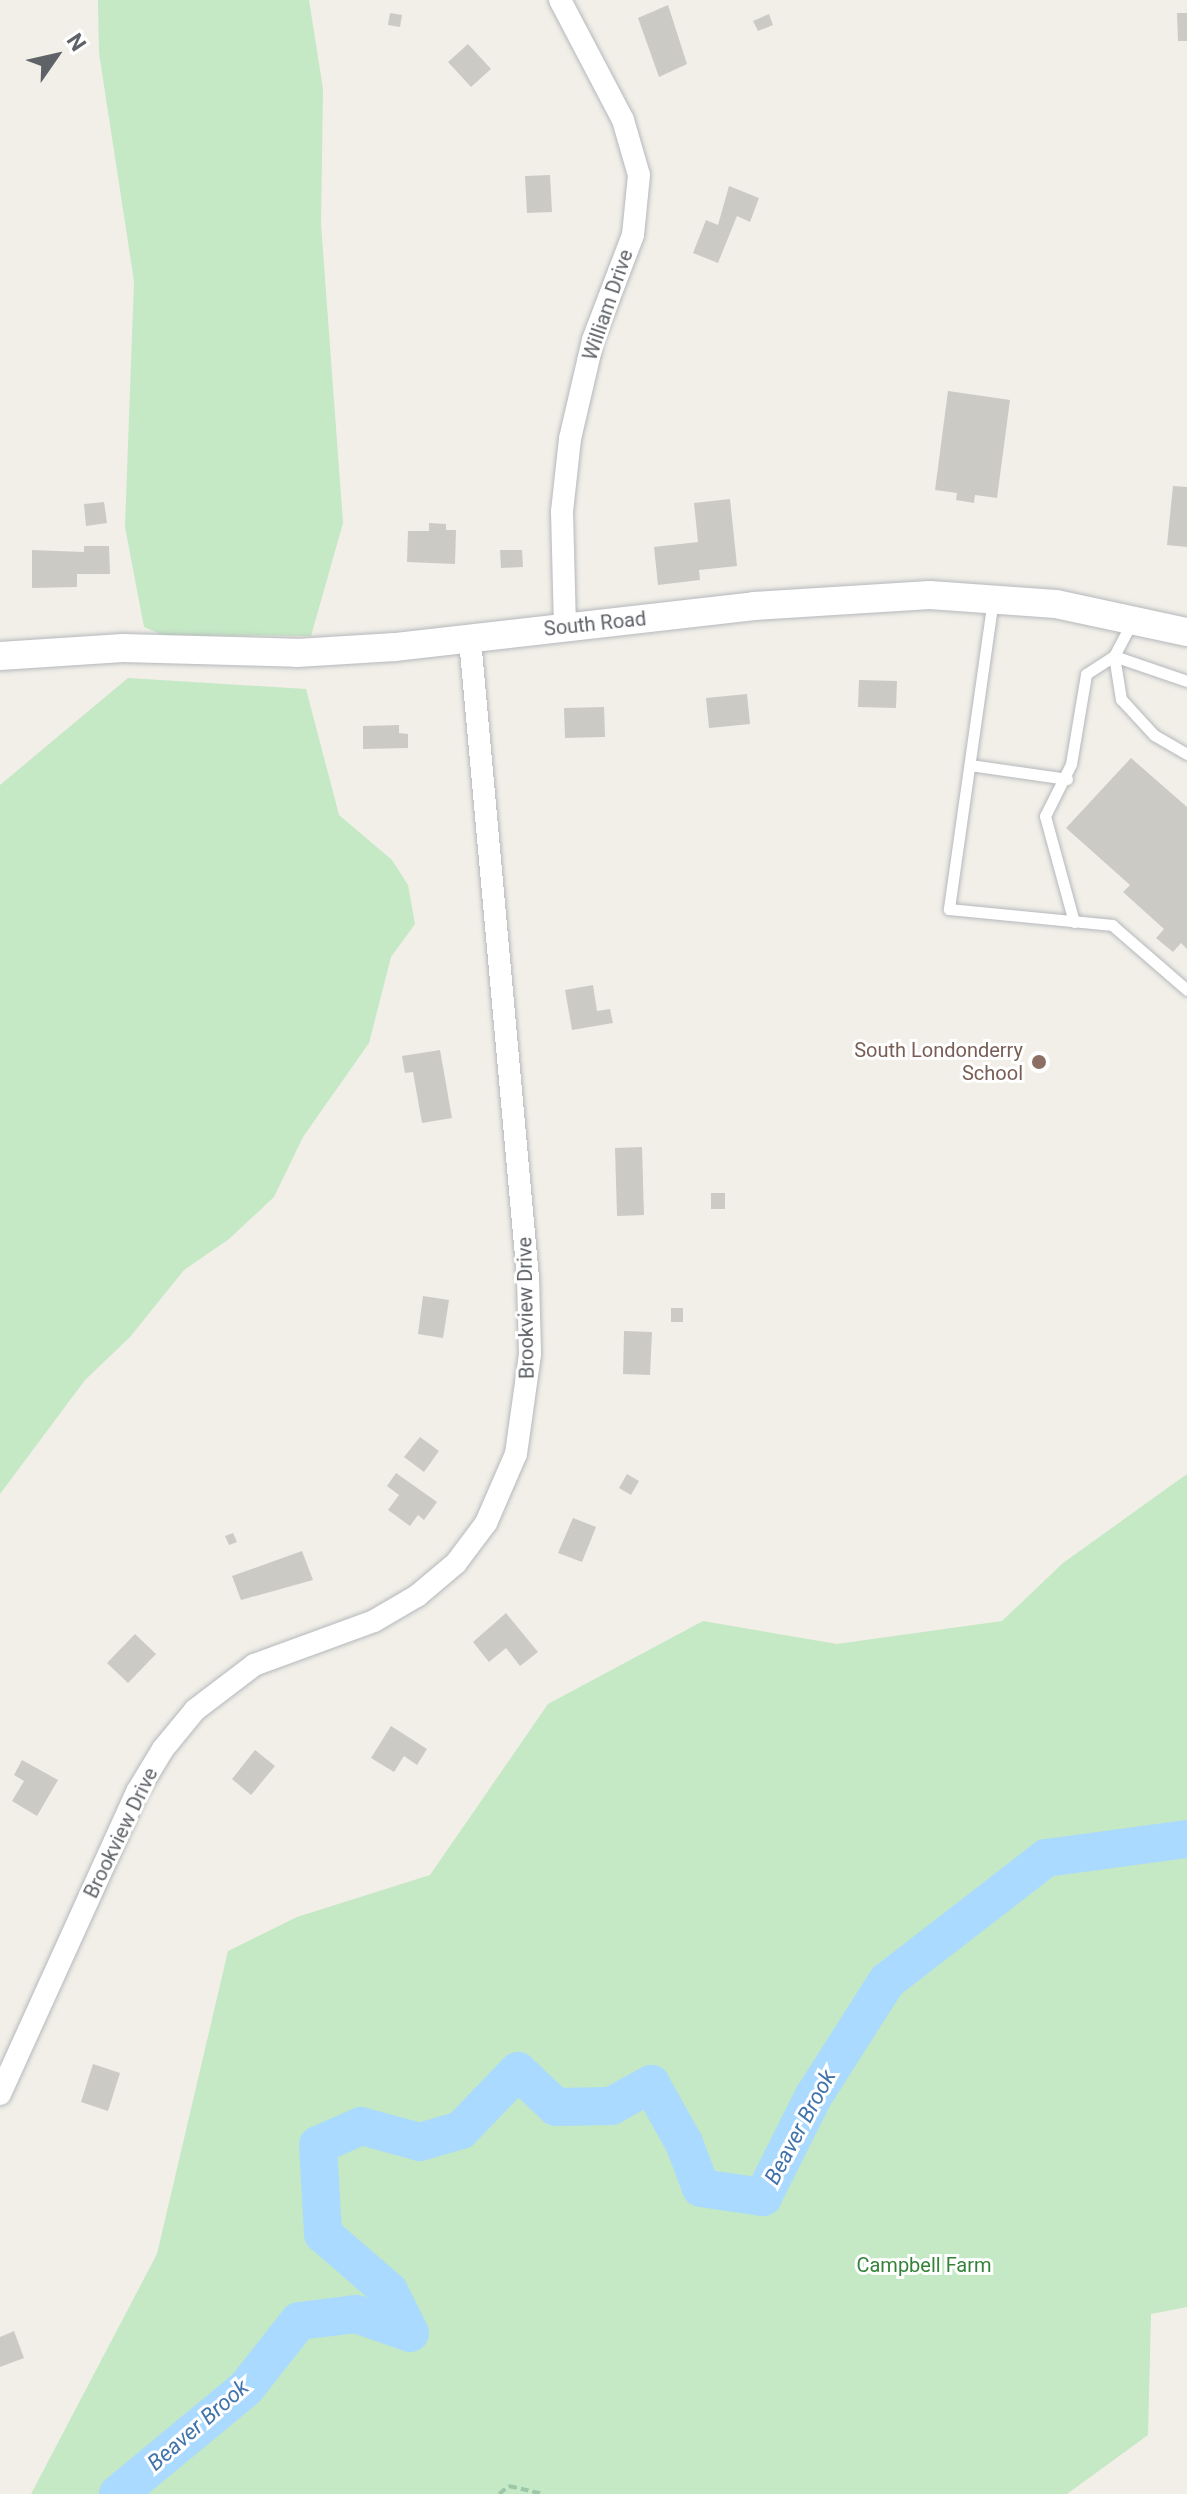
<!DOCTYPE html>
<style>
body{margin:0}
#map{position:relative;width:1187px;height:2494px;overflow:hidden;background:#f1efe8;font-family:Roboto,sans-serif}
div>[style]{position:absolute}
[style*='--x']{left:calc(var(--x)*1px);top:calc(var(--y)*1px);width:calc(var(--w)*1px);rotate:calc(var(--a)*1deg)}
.green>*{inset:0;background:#c5e8c5}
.river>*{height:38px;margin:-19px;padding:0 19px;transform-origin:19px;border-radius:19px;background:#aadaff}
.building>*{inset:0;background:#cccac5}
.path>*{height:4px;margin-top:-2px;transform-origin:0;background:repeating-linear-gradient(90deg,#9cc7a9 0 8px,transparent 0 12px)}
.roads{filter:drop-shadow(0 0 2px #b5b8bc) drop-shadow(0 0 2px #b5b8bc)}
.service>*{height:11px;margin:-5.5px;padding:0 5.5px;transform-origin:5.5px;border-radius:5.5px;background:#fff}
.minor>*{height:22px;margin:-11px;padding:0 11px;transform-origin:11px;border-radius:11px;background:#fff}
.tertiary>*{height:28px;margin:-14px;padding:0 14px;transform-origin:14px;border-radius:14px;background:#fff}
.dots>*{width:22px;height:22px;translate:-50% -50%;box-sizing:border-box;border:4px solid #fff;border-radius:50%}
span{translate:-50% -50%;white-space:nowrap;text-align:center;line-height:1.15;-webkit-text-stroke:6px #fff;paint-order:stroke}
.street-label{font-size:20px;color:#5f6368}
.education-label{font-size:20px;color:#785e54}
.right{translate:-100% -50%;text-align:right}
.park-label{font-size:20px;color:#348238}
.water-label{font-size:22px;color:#4174aa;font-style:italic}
.north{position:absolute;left:16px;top:16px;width:80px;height:80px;-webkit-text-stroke:6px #fff;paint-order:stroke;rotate:56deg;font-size:22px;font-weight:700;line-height:32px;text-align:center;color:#5f6368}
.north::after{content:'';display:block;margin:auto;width:28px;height:36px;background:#5f6368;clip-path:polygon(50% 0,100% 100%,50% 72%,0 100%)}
</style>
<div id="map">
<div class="green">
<i style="clip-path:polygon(98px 0,309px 0,323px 89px,321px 224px,343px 523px,311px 636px,163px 635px,144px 627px,125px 527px,134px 281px,99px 53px)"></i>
<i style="clip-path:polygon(128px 678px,306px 689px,339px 815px,392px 860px,408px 885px,415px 924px,391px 957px,369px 1043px,303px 1137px,274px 1197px,229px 1239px,184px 1270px,130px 1337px,85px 1380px,0 1494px,0 785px)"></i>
<i style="clip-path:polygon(1187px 1474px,1187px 2307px,1151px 2314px,1148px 2435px,1067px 2494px,31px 2494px,157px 2254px,228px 1951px,297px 1917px,430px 1875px,548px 1704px,703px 1621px,837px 1644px,1002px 1621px,1063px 1563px)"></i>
</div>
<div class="river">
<i style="--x:118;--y:2494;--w:166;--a:-39.6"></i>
<i style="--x:246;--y:2388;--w:85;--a:-51.7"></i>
<i style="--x:299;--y:2321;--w:57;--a:-7"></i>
<i style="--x:356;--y:2314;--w:57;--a:19.4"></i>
<i style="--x:410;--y:2333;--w:47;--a:-116.6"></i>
<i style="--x:389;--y:2291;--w:87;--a:-139.2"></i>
<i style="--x:323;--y:2234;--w:89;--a:-93.2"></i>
<i style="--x:318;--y:2145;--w:47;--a:-23.8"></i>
<i style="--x:361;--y:2126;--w:61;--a:15.2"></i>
<i style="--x:420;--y:2142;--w:43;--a:-16.3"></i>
<i style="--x:461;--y:2130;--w:82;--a:-46"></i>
<i style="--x:518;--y:2071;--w:52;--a:43.5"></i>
<i style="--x:556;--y:2107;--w:55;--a:-1"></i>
<i style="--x:611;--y:2106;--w:46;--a:-28.8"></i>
<i style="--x:651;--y:2084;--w:68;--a:60.8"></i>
<i style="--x:684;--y:2143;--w:48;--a:69.3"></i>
<i style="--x:701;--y:2188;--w:63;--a:8.3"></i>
<i style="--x:763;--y:2197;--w:112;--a:-63.4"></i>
<i style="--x:813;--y:2097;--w:138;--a:-57.5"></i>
<i style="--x:887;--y:1981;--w:201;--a:-37.7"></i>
<i style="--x:1046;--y:1858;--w:142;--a:-7.7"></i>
</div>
<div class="building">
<i style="clip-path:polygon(668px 5px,687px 64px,659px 77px,638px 18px)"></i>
<i style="clip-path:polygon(390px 13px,402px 15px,400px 27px,388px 25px)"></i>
<i style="clip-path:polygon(1177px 13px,1187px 13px,1187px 41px,1178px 41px)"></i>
<i style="clip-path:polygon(769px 14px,773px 25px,758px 31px,753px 21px)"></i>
<i style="clip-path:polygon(468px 44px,491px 69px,471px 87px,448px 62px)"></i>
<i style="clip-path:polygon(550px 175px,552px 212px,527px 213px,525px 176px)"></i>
<i style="clip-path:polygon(729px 186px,759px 198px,750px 222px,737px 216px,718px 263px,693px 253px,706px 220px,718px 225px)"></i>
<i style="clip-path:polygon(948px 391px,1010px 400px,997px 498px,975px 495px,974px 503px,956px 500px,957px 493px,935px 490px)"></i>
<i style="clip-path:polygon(1173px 486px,1187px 487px,1187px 547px,1167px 545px)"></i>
<i style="clip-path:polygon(730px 499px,737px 566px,699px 570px,700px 580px,658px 585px,654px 547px,698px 542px,694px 503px)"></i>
<i style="clip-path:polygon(104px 502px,107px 523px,86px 526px,84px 504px)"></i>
<i style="clip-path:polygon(429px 523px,446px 524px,446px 530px,456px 530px,455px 564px,407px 562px,408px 531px,429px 531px)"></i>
<i style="clip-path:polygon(84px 546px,109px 546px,110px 574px,77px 574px,77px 587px,32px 588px,32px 550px,84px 552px)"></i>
<i style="clip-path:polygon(500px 550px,522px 550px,523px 567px,501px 568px)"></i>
<i style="clip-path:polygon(859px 680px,897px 681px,896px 708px,858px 707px)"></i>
<i style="clip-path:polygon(747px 694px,750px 724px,709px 728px,706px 698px)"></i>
<i style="clip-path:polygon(604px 707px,605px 737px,565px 738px,564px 708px)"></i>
<i style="clip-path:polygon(399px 725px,399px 733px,408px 734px,408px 748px,363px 749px,363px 726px)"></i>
<i style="clip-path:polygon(1131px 758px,1187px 807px,1187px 949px,1181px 943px,1173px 952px,1156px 938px,1164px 929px,1123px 892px,1130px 885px,1066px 828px)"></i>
<i style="clip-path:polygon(593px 985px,597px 1011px,610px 1009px,613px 1023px,572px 1030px,565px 990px)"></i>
<i style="clip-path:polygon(440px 1050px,452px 1118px,422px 1123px,413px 1072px,405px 1073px,402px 1056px)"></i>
<i style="clip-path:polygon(642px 1147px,644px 1215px,617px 1216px,615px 1148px)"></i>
<i style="clip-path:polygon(711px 1193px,725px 1193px,725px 1209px,711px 1209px)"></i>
<i style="clip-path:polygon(423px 1296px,449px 1300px,443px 1338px,418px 1334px)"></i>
<i style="clip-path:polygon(671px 1308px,683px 1308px,683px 1322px,671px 1322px)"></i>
<i style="clip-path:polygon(624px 1331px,652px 1332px,650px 1375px,623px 1374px)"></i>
<i style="clip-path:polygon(420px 1437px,439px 1451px,424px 1472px,404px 1457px)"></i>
<i style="clip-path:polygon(396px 1473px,437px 1502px,424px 1520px,418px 1515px,410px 1526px,388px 1510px,399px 1495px,387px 1486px)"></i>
<i style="clip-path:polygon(627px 1474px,639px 1481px,631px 1495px,619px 1488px)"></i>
<i style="clip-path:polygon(573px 1518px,596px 1527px,582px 1562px,558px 1553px)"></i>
<i style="clip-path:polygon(233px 1533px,237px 1542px,229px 1545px,225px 1536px)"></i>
<i style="clip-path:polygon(302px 1551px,313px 1580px,241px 1600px,232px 1576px)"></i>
<i style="clip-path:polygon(506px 1613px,538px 1652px,520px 1666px,506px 1648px,489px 1662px,473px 1642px)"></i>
<i style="clip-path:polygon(135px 1634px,156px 1654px,128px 1683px,107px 1663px)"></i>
<i style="clip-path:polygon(391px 1726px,427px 1749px,417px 1765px,404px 1756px,394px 1772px,371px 1758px)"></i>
<i style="clip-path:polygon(255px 1750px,275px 1766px,251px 1795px,232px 1779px)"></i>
<i style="clip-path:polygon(22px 1760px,58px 1780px,37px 1816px,12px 1801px,24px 1781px,14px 1775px)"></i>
<i style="clip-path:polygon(93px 2064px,120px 2073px,108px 2111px,81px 2102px)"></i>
<i style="clip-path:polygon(14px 2331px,24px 2358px,0 2367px,0 2337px)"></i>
</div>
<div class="path">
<i style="--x:499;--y:2494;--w:13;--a:-39"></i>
<i style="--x:509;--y:2486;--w:35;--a:13"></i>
</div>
<div class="roads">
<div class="service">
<i style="--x:993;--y:599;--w:313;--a:98.1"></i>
<i style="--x:949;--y:909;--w:164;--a:5.6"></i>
<i style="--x:1112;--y:925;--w:99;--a:40.9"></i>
<i style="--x:1133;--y:620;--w:41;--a:117.8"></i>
<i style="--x:1114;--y:656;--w:44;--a:80.8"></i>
<i style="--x:1121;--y:699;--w:49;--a:47.5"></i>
<i style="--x:1154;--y:735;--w:38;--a:30"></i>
<i style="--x:970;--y:765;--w:98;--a:8.2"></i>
<i style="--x:1074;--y:922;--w:110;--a:-105.3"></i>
<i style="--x:1045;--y:816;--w:58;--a:-63.4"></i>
<i style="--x:1071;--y:764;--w:91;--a:-80.5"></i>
<i style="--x:1086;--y:674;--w:33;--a:-33"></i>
<i style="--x:1114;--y:656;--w:77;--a:18.9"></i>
</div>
<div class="minor">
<i style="--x:560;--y:0;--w:136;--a:62.3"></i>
<i style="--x:623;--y:120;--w:57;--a:73.8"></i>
<i style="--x:639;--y:175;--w:60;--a:95.7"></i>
<i style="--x:633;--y:235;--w:112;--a:110.9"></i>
<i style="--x:593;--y:340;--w:102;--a:103.1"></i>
<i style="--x:570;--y:439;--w:73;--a:96.3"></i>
<i style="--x:562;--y:512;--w:115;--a:88.5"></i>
<i style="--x:0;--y:2094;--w:332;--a:-65.6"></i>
<i style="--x:137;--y:1792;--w:50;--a:-58.8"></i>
<i style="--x:163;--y:1749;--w:50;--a:-50.6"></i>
<i style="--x:195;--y:1710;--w:74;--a:-37.3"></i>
<i style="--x:254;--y:1665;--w:128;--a:-20.1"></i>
<i style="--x:374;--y:1621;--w:50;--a:-30.2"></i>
<i style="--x:417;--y:1596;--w:51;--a:-40.2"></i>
<i style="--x:456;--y:1563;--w:50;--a:-53.1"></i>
<i style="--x:486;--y:1523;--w:75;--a:-66.5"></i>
<i style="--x:516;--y:1454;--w:101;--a:-82"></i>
<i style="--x:530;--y:1354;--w:76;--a:-91.5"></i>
<i style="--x:528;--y:1278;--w:641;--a:-95.19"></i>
</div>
<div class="tertiary">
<i style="--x:0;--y:656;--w:123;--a:-3.7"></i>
<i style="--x:123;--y:648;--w:174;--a:1.6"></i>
<i style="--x:297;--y:653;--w:98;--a:-3.5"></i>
<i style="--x:395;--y:647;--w:361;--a:-6.5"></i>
<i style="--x:754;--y:606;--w:176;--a:-3.6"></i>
<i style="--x:930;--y:595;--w:126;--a:4.1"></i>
<i style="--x:1056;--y:604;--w:134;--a:12.1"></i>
</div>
</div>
<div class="dots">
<i style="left:1039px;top:1062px;background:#8d6e63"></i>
</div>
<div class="street-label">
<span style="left:608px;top:305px;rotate:-71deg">William Drive</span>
<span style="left:595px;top:624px;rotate:-6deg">South Road</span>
<span style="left:526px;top:1308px;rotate:-91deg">Brookview Drive</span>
<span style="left:121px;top:1833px;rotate:-64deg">Brookview Drive</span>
</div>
<div class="education-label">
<span class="right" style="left:1023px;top:1062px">South Londonderry<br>School</span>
</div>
<div class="park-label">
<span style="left:924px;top:2265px">Campbell Farm</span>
</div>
<div class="water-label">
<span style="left:800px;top:2127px;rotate:-62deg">Beaver Brook</span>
<span style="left:198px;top:2425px;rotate:-41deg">Beaver Brook</span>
</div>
<div class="north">N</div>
</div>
